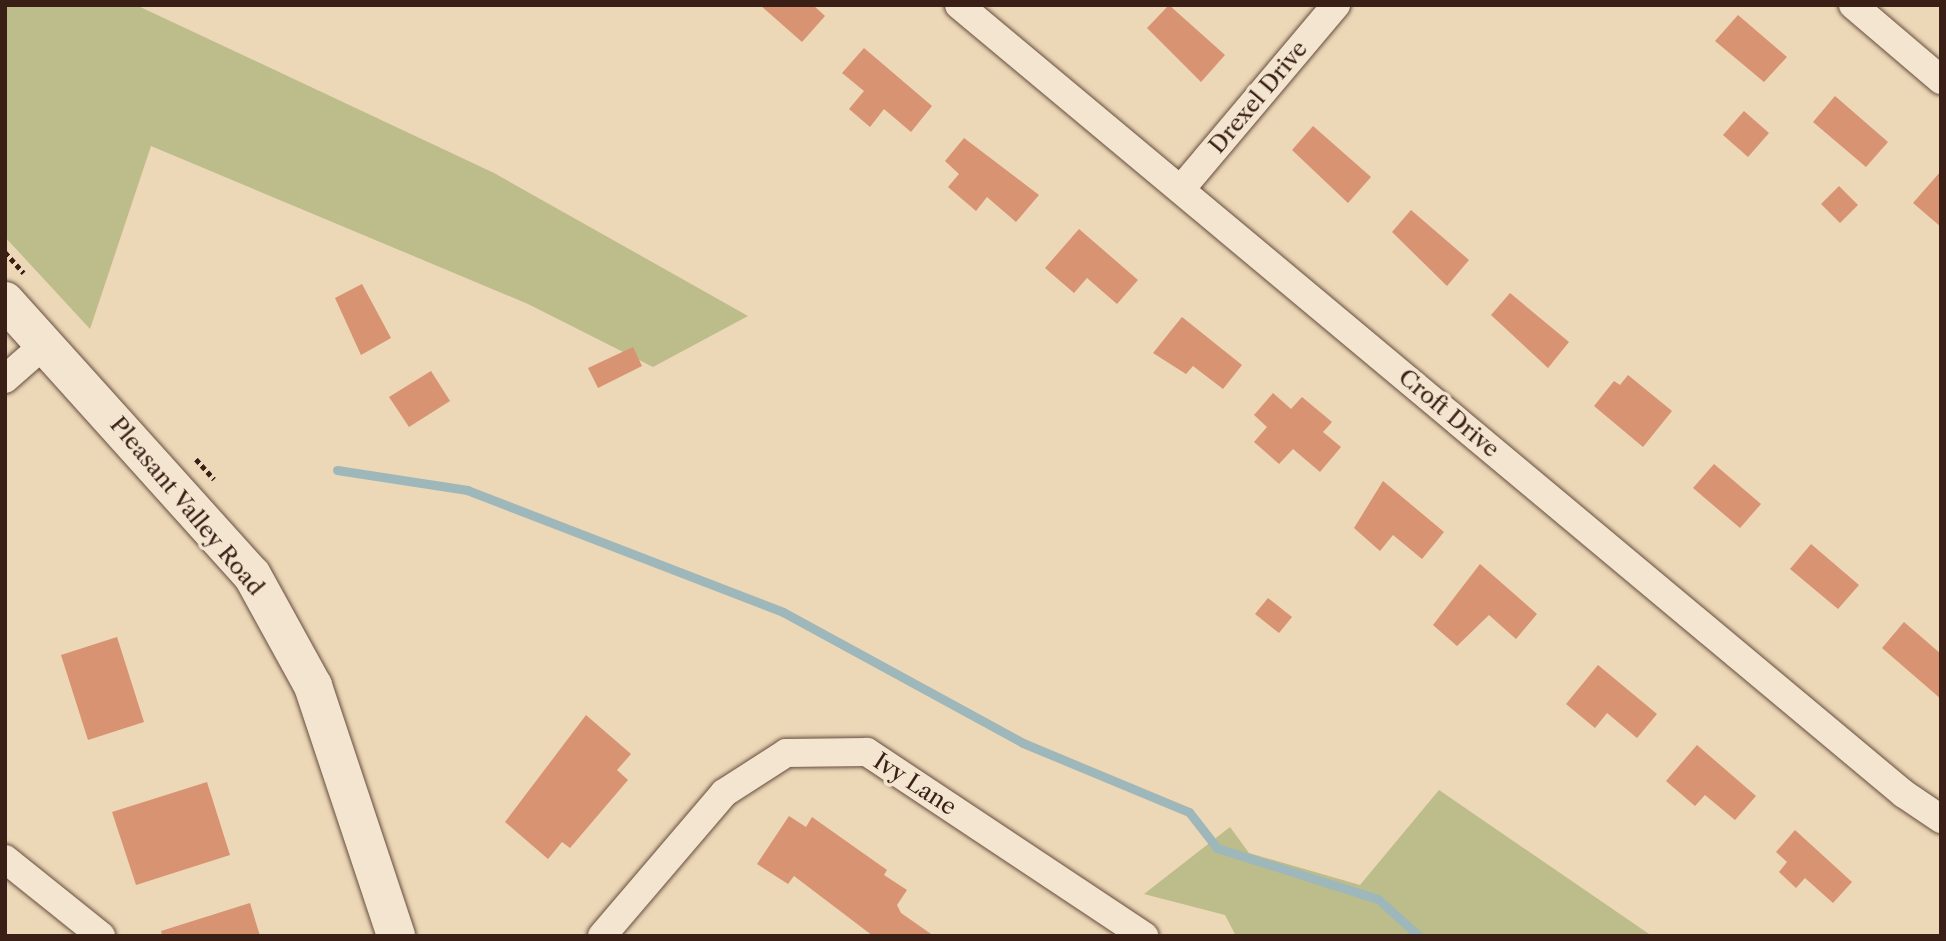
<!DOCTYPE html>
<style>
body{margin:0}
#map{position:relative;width:1946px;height:941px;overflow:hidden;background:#ecd7b7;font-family:"Libre Caslon Text",serif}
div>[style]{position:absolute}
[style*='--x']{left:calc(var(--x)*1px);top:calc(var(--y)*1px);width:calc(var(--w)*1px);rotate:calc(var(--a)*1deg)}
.green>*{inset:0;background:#bcbd8b}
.stream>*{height:9px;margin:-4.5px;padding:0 4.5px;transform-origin:4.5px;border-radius:4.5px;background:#9eb7ba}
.building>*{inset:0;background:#d89373}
.path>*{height:4.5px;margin-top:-2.25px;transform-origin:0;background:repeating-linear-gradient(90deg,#391f15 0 5px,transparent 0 8.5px)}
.roads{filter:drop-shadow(0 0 2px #664d3e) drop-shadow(0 0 2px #664d3e)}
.minor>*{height:28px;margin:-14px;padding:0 14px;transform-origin:14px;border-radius:14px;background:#f3e5d0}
.secondary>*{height:38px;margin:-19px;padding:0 19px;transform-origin:19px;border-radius:19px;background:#f3e5d0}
span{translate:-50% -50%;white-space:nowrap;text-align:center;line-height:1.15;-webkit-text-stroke:7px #f3e5d0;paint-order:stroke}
.street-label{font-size:23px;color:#391f15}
.frame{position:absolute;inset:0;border:7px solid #391f15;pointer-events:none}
</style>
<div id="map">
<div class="green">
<i style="clip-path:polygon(5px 5px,136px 5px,494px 173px,748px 316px,653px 367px,528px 304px,151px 146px,90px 329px,5px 237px)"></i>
<i style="clip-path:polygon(1439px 790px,1652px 936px,1236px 936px,1225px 915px,1144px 894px,1230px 827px,1249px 853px,1360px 885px)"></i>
</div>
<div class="stream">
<i style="--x:337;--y:470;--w:132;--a:8.7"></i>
<i style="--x:467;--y:490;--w:339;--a:21.1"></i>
<i style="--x:783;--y:612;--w:273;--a:28.6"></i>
<i style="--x:1023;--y:743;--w:180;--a:22.6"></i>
<i style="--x:1189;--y:812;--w:46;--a:52.1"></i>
<i style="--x:1217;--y:848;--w:169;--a:17.6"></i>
<i style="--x:1378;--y:899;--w:55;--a:42.1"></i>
</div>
<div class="building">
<i style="clip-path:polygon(760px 5px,813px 5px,825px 16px,802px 42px)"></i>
<i style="clip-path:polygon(1169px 5px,1225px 55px,1201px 82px,1147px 28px)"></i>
<i style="clip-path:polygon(1738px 15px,1787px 57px,1764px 82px,1715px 41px)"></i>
<i style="clip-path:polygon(864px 48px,932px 106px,911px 132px,884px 109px,870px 127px,849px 109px,864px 91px,842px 73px)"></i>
<i style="clip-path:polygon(1835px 96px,1888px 142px,1866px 167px,1813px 122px)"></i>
<i style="clip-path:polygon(1744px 111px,1769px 133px,1748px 157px,1723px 135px)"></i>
<i style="clip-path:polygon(1313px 126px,1371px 177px,1348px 203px,1292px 150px)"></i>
<i style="clip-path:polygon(964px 138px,1039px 195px,1016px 222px,987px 197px,976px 211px,948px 187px,959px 174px,945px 161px)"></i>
<i style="clip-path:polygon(1941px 171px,1941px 227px,1913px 203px)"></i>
<i style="clip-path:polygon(1839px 186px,1858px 205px,1840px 223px,1821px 204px)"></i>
<i style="clip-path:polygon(1411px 210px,1469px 260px,1447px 286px,1392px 232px)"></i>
<i style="clip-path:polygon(1079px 229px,1138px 280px,1117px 304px,1087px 278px,1074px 293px,1045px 268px)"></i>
<i style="clip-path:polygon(362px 284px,391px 338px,361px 355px,335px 298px)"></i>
<i style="clip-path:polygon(1510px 293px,1569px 342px,1548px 368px,1491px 315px)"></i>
<i style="clip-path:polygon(1182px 317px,1242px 365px,1223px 389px,1193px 366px,1186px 374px,1153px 353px)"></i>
<i style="clip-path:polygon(633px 347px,642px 366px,598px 388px,588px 368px)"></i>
<i style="clip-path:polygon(431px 371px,450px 401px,409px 427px,389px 397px)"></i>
<i style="clip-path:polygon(1628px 375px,1672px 411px,1643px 447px,1594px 406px,1614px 381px,1620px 385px)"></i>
<i style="clip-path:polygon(1273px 393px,1291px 409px,1302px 397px,1332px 422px,1323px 432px,1341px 447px,1320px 472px,1293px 449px,1279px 464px,1254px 442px,1267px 427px,1254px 415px)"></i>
<i style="clip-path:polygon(1714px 464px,1761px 504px,1740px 528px,1693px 488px)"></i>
<i style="clip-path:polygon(1383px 481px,1444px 532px,1422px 559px,1393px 535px,1380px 551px,1354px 528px)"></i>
<i style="clip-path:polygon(1811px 544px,1859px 585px,1838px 609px,1790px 569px)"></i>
<i style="clip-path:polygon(1480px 564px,1537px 614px,1516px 639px,1489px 615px,1457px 646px,1433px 625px)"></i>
<i style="clip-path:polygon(1268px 598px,1292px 617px,1279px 633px,1255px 614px)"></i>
<i style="clip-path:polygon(1904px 622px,1941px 654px,1941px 699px,1882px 648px)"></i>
<i style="clip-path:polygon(117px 637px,144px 722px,88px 740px,61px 655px)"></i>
<i style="clip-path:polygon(1598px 665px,1657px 714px,1637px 738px,1607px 713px,1595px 728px,1566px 704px)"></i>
<i style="clip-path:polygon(586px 715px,631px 754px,617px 770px,628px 780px,570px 848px,562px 842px,548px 859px,505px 822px)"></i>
<i style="clip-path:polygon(1697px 745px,1756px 796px,1735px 820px,1705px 795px,1695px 806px,1666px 781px)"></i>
<i style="clip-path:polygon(207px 782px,230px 855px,136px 885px,112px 812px)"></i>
<i style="clip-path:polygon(789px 816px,806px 827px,812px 817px,887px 870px,884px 875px,907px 890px,897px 905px,901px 913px,934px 936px,873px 936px,794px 876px,788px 884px,757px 864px)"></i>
<i style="clip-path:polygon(1795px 830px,1852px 882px,1833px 903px,1805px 878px,1796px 888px,1779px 872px,1787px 862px,1776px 852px)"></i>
<i style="clip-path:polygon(250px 903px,260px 936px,162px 936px,161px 931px)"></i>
</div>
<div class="path">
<i style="--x:5;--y:252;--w:28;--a:48"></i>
<i style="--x:196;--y:459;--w:27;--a:48"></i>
</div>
<div class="roads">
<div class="minor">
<i style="--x:959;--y:5;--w:1231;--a:39.86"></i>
<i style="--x:1904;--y:794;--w:45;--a:34"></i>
<i style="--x:1853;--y:5;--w:116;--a:40.4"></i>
<i style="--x:1181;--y:189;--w:241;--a:-49.9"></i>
<i style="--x:5;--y:379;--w:53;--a:-41.2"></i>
<i style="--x:5;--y:859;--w:123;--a:38.7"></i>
<i style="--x:602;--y:936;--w:188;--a:-49.5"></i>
<i style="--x:724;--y:793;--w:74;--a:-32.8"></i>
<i style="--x:786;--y:753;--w:81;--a:-0.7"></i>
<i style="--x:867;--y:752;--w:333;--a:33.6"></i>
</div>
<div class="secondary">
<i style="--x:5;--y:301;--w:369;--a:48"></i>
<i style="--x:252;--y:575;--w:127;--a:61.2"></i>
<i style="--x:313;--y:686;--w:263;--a:71.6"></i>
</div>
</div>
<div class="street-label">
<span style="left:1258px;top:97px;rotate:-50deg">Drexel Drive</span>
<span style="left:1449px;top:413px;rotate:40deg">Croft Drive</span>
<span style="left:187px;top:506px;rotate:50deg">Pleasant Valley Road</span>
<span style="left:915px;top:784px;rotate:33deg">Ivy Lane</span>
</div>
<div class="frame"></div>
</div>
